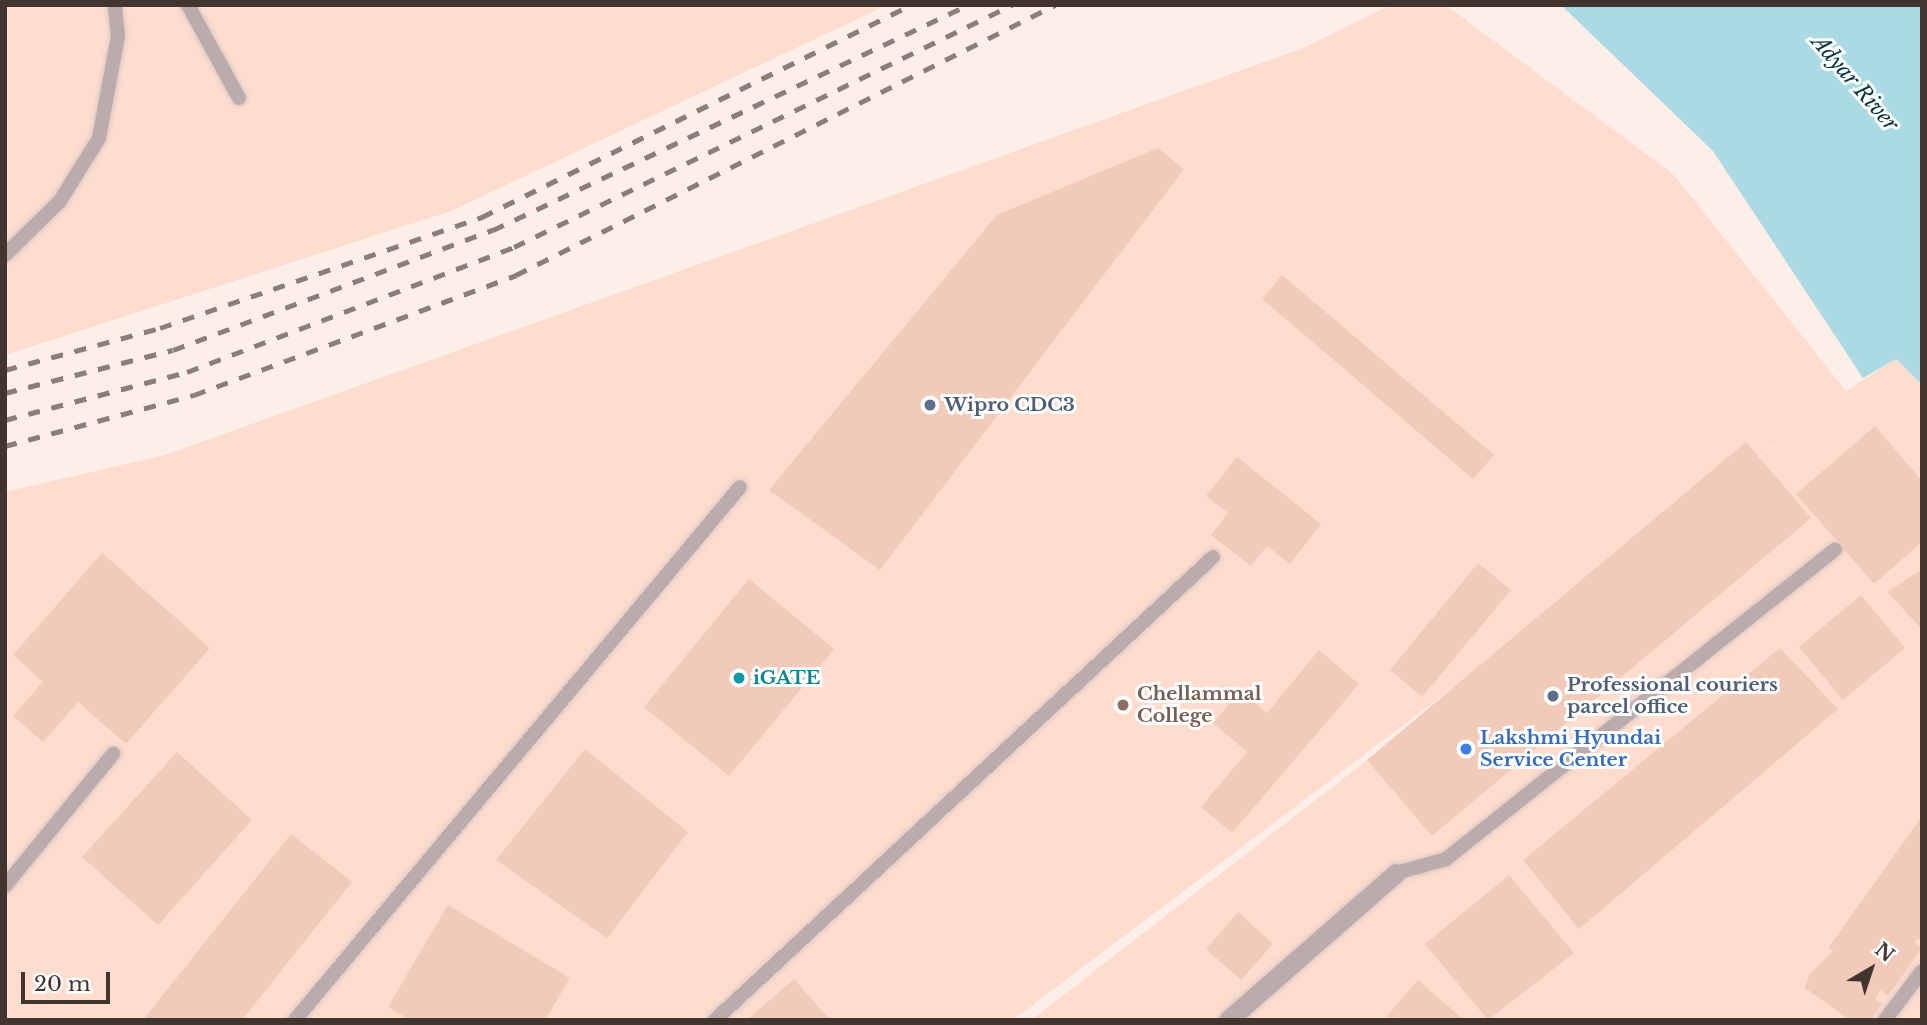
<!DOCTYPE html>
<style>
body{margin:0}
#map{position:relative;width:1927px;height:1025px;overflow:hidden;background:#fceee8;font-family:"Libre Baskerville",serif}
div>[style]{position:absolute}
[style*='--x']{left:calc(var(--x)*1px);top:calc(var(--y)*1px);width:calc(var(--w)*1px);rotate:calc(var(--a)*1deg)}
.built>*{inset:0;background:#fedcce}
.water>*{inset:0;background:#abdae5}
.building>*{inset:0;background:#f2caba}
.roads{filter:drop-shadow(0 0 2px #d7c9c3) drop-shadow(0 0 2px #d7c9c3)}
.service>*{height:14px;margin:-7px;padding:0 7px;transform-origin:7px;border-radius:7px;background:#bcabac}
.minor>*{height:19px;margin:-9.5px;padding:0 9.5px;transform-origin:9.5px;border-radius:9.5px;background:#bcabac}
.rail>*{height:5px;margin-top:-2.5px;transform-origin:0;background:repeating-linear-gradient(90deg,#8b7d77 0 12px,transparent 0 24px)}
.dots>*{width:19px;height:19px;translate:-50% -50%;box-sizing:border-box;border:4px solid #fefefe;border-radius:50%}
span{translate:-50% -50%;white-space:nowrap;text-align:center;line-height:1.15;-webkit-text-stroke:6px #fefefe;paint-order:stroke}
.service-label{font-size:19px;color:#4e5e75;font-weight:700}
.left{translate:0 -50%;text-align:left}
.culture-label{font-size:19px;color:#0d838f;font-weight:700}
.education-label{font-size:19px;color:#785e54;font-weight:700}
.shop-label{font-size:19px;color:#366cbe;font-weight:700}
.water-label{font-size:21px;color:#05333c;font-style:italic}
.frame{position:absolute;inset:0;border:7px solid #42352f;pointer-events:none}
.north{position:absolute;left:1836px;top:934px;width:70px;height:70px;-webkit-text-stroke:5px #fefefe;paint-order:stroke;rotate:39deg;font-size:19px;font-weight:700;line-height:28px;text-align:center;color:#42352f}
.north::after{content:'';display:block;margin:auto;width:24px;height:32px;background:#42352f;clip-path:polygon(50% 0,100% 100%,50% 72%,0 100%)}
.scale{position:absolute;left:21px;top:972px;width:89px;height:32px;box-sizing:border-box;border:4px solid #42352f;border-top:0;padding-left:9px;font-size:21px;line-height:24px;white-space:nowrap;color:#42352f;-webkit-text-stroke:5px #fefefe;paint-order:stroke}
</style>
<div id="map">
<div class="built">
<i style="clip-path:polygon(5px 5px,887px 5px,451px 211px,5px 355px)"></i>
<i style="clip-path:polygon(1391px 5px,1446px 5px,1674px 175px,1846px 391px,1896px 359px,1922px 385px,1922px 1020px,1031px 1020px,1831px 402px,1013px 1020px,5px 1020px,5px 492px,165px 455px,1301px 49px)"></i>
</div>
<div class="water">
<i style="clip-path:polygon(1561px 5px,1922px 5px,1922px 385px,1896px 359px,1863px 378px,1713px 151px)"></i>
</div>
<div class="building">
<i style="clip-path:polygon(1158px 148px,1184px 169px,880px 570px,769px 490px,997px 215px)"></i>
<i style="clip-path:polygon(1282px 275px,1494px 455px,1473px 479px,1262px 299px)"></i>
<i style="clip-path:polygon(1875px 426px,1922px 481px,1922px 542px,1874px 584px,1796px 494px)"></i>
<i style="clip-path:polygon(1746px 442px,1811px 518px,1432px 836px,1367px 760px)"></i>
<i style="clip-path:polygon(1237px 457px,1321px 524px,1290px 564px,1267px 546px,1251px 566px,1211px 535px,1228px 513px,1206px 496px)"></i>
<i style="clip-path:polygon(102px 553px,210px 648px,126px 744px,78px 702px,43px 742px,13px 716px,43px 682px,13px 655px)"></i>
<i style="clip-path:polygon(1478px 563px,1511px 590px,1422px 697px,1390px 670px)"></i>
<i style="clip-path:polygon(1922px 569px,1922px 629px,1887px 592px)"></i>
<i style="clip-path:polygon(749px 579px,834px 649px,729px 776px,644px 707px)"></i>
<i style="clip-path:polygon(1861px 595px,1905px 648px,1843px 700px,1799px 647px)"></i>
<i style="clip-path:polygon(1780px 648px,1838px 709px,1579px 929px,1523px 860px)"></i>
<i style="clip-path:polygon(1319px 650px,1359px 684px,1232px 833px,1201px 807px,1247px 752px,1213px 723px,1241px 691px,1267px 713px)"></i>
<i style="clip-path:polygon(585px 749px,688px 832px,607px 938px,496px 860px)"></i>
<i style="clip-path:polygon(177px 752px,252px 820px,158px 925px,82px 857px)"></i>
<i style="clip-path:polygon(1922px 816px,1922px 937px,1914px 942px,1922px 948px,1888px 996px,1880px 990px,1875px 999px,1882px 1004px,1871px 1020px,1850px 1020px,1805px 988px,1809px 975px,1833px 951px,1829px 947px)"></i>
<i style="clip-path:polygon(291px 834px,352px 882px,242px 1020px,143px 1020px)"></i>
<i style="clip-path:polygon(1509px 875px,1574px 953px,1488px 1020px,1425px 944px)"></i>
<i style="clip-path:polygon(448px 905px,570px 978px,545px 1020px,410px 1020px,388px 1007px)"></i>
<i style="clip-path:polygon(1238px 912px,1273px 944px,1241px 980px,1206px 949px)"></i>
<i style="clip-path:polygon(794px 979px,830px 1020px,747px 1020px)"></i>
<i style="clip-path:polygon(1418px 980px,1462px 1018px,1461px 1020px,1386px 1017px)"></i>
</div>
<div class="roads">
<div class="service">
<i style="--x:188;--y:5;--w:106;--a:61.3"></i>
<i style="--x:5;--y:255;--w:77;--a:-44.5"></i>
<i style="--x:60;--y:201;--w:74;--a:-58.2"></i>
<i style="--x:99;--y:138;--w:104;--a:-79.4"></i>
<i style="--x:118;--y:36;--w:31;--a:-96"></i>
<i style="--x:1396;--y:873;--w:52;--a:-15.6"></i>
<i style="--x:1446;--y:859;--w:497;--a:-38.5"></i>
<i style="--x:5;--y:886;--w:171;--a:-50.7"></i>
<i style="--x:295;--y:1020;--w:694;--a:-50.14"></i>
<i style="--x:715;--y:1020;--w:680;--a:-42.91"></i>
<i style="--x:1885;--y:1020;--w:61;--a:-52.9"></i>
</div>
<div class="minor">
<i style="--x:1228;--y:1020;--w:223;--a:-41.2"></i>
</div>
</div>
<div class="rail">
<i style="--x:5;--y:370;--w:161;--a:-15.2"></i>
<i style="--x:160;--y:328;--w:341;--a:-19"></i>
<i style="--x:482;--y:217;--w:479;--a:-26.3"></i>
<i style="--x:5;--y:393;--w:173;--a:-14.4"></i>
<i style="--x:173;--y:350;--w:342;--a:-20.6"></i>
<i style="--x:493;--y:230;--w:526;--a:-25.35"></i>
<i style="--x:5;--y:420;--w:188;--a:-14.8"></i>
<i style="--x:187;--y:372;--w:350;--a:-20.9"></i>
<i style="--x:514;--y:247;--w:554;--a:-25.92"></i>
<i style="--x:5;--y:446;--w:196;--a:-15.1"></i>
<i style="--x:194;--y:395;--w:344;--a:-20.4"></i>
<i style="--x:516;--y:275;--w:603;--a:-26.61"></i>
</div>
<div class="dots">
<i style="left:930px;top:405px;background:#5c6f8a"></i>
<i style="left:739px;top:678px;background:#0f9aa8"></i>
<i style="left:1553px;top:696px;background:#5c6f8a"></i>
<i style="left:1123px;top:705px;background:#8d6e63"></i>
<i style="left:1466px;top:749px;background:#3f7fe0"></i>
</div>
<div class="service-label">
<span class="left" style="left:944px;top:405px">Wipro CDC3</span>
<span class="left" style="left:1567px;top:696px">Professional couriers<br>parcel office</span>
</div>
<div class="culture-label">
<span class="left" style="left:753px;top:678px">iGATE</span>
</div>
<div class="education-label">
<span class="left" style="left:1137px;top:705px">Chellammal<br>College</span>
</div>
<div class="shop-label">
<span class="left" style="left:1480px;top:749px">Lakshmi Hyundai<br>Service Center</span>
</div>
<div class="water-label">
<span style="left:1855px;top:83px;rotate:49deg">Adyar River</span>
</div>
<div class="frame"></div>
<div class="north">N</div>
<div class="scale">20 m</div>
</div>
